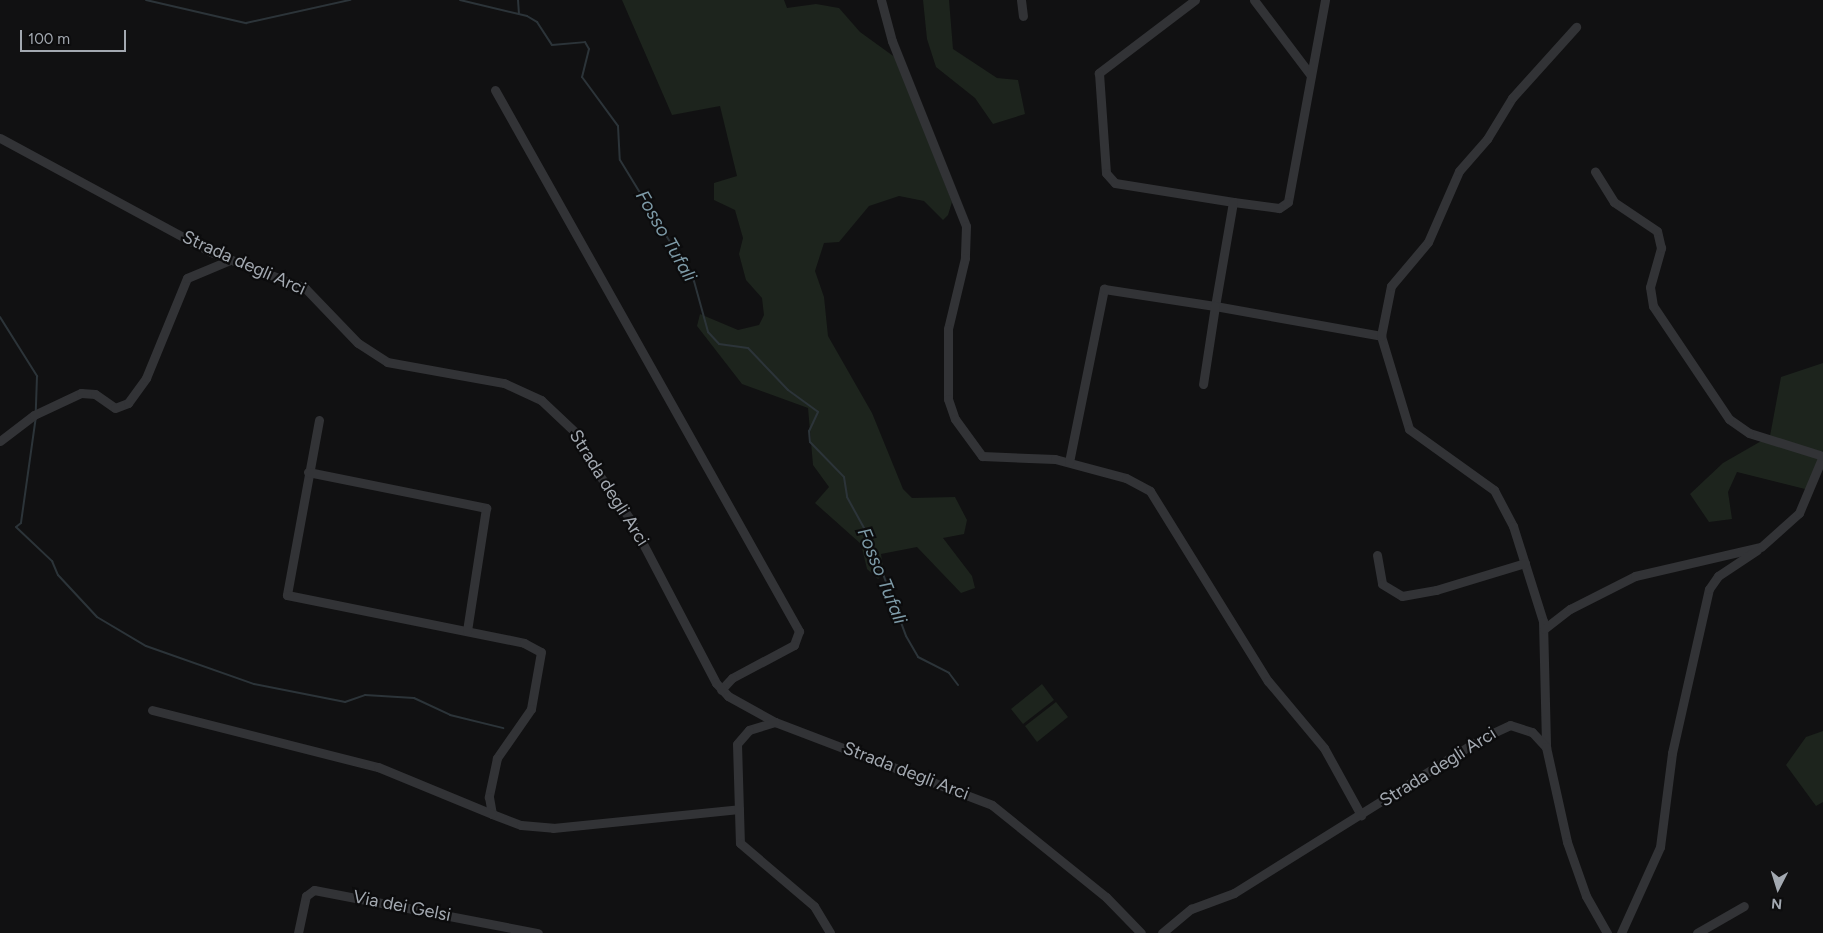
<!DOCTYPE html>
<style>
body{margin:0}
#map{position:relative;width:1823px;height:933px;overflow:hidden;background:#111112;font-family:Figtree,sans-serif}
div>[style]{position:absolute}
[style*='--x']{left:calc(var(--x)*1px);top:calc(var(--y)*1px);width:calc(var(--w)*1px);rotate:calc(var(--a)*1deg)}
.green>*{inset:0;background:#1d241d}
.stream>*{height:2px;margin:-1px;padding:0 1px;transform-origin:1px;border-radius:1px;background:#2c3439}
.minor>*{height:9px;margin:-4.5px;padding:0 4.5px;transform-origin:4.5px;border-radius:4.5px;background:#323336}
span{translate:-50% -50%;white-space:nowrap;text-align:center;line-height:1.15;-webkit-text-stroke:4.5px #0c0c0d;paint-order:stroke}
.street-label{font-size:18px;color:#a3a9b1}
.water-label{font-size:19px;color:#7e9ba8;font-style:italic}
.north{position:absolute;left:1753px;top:863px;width:50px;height:50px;-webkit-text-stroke:4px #0c0c0d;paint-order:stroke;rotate:185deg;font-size:14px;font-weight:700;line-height:20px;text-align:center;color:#a3a9b1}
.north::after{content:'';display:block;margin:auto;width:18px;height:22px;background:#a3a9b1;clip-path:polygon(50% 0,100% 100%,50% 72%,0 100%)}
.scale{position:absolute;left:20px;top:30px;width:106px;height:22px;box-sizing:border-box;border:2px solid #a3a9b1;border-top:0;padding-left:6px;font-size:15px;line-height:18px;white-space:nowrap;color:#a3a9b1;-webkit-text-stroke:4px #0c0c0d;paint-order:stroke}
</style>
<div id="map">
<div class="green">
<i style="clip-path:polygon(622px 0,784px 0,787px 8px,816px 4px,839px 8px,860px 32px,896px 58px,952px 202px,948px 215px,943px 220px,924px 201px,899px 196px,869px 206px,839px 242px,824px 243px,815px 271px,824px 297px,828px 336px,872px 413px,903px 489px,912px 498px,955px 497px,967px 520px,964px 534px,943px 538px,972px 576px,975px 588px,961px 593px,917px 547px,881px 554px,884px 574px,878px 579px,867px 569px,861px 544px,815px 503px,829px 487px,813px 465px,808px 408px,742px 384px,697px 326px,700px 314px,738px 330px,759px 325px,764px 315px,762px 298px,746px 280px,739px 254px,743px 238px,735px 210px,714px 200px,714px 183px,737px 176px,720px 106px,672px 115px)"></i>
<i style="clip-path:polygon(923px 0,949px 0,953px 49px,997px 78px,1018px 80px,1025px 114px,993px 124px,975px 98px,936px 67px,927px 39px)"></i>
<i style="clip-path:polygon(1823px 363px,1823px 450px,1809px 490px,1737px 472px,1728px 492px,1732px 519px,1709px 522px,1690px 494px,1723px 463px,1770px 436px,1781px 377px)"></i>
<i style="clip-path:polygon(1042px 684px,1054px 700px,1023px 724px,1011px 709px)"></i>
<i style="clip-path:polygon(1056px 702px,1068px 717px,1037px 742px,1025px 726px)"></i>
<i style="clip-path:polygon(1823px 731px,1823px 802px,1816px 806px,1786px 765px,1806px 737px)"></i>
</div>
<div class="stream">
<i style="--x:146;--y:0;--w:103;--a:13"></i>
<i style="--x:246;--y:23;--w:107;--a:-12.5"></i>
<i style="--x:460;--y:0;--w:69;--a:13.4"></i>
<i style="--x:527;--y:16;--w:12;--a:31"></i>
<i style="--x:537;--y:22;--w:27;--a:57"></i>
<i style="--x:552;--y:45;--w:33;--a:-5"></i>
<i style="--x:585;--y:42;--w:8;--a:60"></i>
<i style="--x:589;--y:49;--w:29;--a:104"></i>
<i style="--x:582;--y:77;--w:61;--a:53.7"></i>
<i style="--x:618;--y:126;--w:34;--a:87"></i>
<i style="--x:620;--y:160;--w:142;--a:58.6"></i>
<i style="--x:694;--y:281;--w:53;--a:74.6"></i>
<i style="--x:708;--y:332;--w:16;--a:47"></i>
<i style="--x:719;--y:344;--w:29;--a:8"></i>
<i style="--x:748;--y:348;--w:58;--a:46.4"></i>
<i style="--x:788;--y:390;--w:37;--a:36"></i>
<i style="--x:818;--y:412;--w:21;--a:115"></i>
<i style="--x:809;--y:431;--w:11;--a:85"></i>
<i style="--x:810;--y:442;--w:49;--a:45.8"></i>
<i style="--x:844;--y:477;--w:20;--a:81"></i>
<i style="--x:847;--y:497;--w:48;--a:61.3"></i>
<i style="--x:870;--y:539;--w:103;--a:69.6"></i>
<i style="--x:906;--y:636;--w:24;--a:60"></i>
<i style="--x:918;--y:657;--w:35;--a:27"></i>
<i style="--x:949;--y:673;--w:15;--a:53"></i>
<i style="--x:518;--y:0;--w:14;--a:86"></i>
<i style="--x:0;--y:317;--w:70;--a:57.9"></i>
<i style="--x:37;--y:376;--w:35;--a:92"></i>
<i style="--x:36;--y:416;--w:108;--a:98"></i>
<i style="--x:21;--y:523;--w:6;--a:141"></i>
<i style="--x:16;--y:527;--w:50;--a:43.4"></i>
<i style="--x:52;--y:561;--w:15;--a:67"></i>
<i style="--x:58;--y:575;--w:57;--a:47.1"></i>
<i style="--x:97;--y:617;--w:57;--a:30.6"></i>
<i style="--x:146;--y:646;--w:114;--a:19.4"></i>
<i style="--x:254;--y:684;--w:93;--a:11.2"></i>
<i style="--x:345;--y:702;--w:21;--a:-19"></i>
<i style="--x:365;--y:695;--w:49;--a:3.5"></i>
<i style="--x:414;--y:698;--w:40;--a:25"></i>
<i style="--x:450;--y:715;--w:55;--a:13.8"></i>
</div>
<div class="minor">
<i style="--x:881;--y:0;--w:42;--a:75"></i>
<i style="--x:892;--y:41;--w:199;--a:68.2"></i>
<i style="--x:966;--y:226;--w:32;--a:92"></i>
<i style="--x:965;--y:258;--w:73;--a:103.5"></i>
<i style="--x:948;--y:329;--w:70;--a:90"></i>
<i style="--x:948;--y:399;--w:21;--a:71"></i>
<i style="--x:955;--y:419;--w:46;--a:53.9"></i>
<i style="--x:982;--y:456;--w:73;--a:2.4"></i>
<i style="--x:1055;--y:459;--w:73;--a:15"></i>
<i style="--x:1126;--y:478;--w:27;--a:28"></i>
<i style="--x:1150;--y:491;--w:224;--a:58.2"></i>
<i style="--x:1268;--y:681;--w:87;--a:50.1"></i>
<i style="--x:1324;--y:748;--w:77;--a:61.1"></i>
<i style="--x:1021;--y:0;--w:16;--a:83"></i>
<i style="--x:1195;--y:0;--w:121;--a:142.8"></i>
<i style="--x:1099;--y:73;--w:100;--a:86"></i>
<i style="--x:1106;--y:173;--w:13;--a:48"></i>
<i style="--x:1115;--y:183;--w:120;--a:9.1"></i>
<i style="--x:1254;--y:0;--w:93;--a:52.9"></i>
<i style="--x:1325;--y:0;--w:205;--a:100.4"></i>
<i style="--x:1288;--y:202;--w:11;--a:146"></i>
<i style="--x:1279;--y:208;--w:46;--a:-172.6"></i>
<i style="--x:1233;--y:202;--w:106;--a:99.8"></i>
<i style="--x:1215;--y:306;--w:169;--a:10.2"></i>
<i style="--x:1381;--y:336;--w:97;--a:73.2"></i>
<i style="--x:1409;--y:429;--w:105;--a:35.7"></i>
<i style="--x:1494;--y:490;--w:41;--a:62.2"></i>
<i style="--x:1513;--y:526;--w:100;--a:72.5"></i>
<i style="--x:1543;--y:621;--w:126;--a:88.6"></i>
<i style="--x:495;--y:90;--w:621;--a:60.67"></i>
<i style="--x:799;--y:631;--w:15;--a:110"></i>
<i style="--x:794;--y:645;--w:70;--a:152"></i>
<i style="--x:732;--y:678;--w:16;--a:133"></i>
<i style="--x:0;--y:138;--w:240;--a:28.4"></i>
<i style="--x:211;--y:252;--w:101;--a:21"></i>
<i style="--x:305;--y:288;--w:76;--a:46.1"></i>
<i style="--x:358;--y:343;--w:35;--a:33"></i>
<i style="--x:387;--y:362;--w:119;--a:10.2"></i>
<i style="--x:504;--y:383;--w:41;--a:24.7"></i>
<i style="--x:541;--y:400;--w:47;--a:43.3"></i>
<i style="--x:575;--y:432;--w:38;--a:62"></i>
<i style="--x:593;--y:466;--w:65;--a:55.1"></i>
<i style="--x:630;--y:519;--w:185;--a:62.3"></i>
<i style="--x:716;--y:683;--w:18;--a:47"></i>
<i style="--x:728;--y:696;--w:54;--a:29"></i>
<i style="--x:775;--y:722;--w:232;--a:20.9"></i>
<i style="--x:992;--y:805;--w:146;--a:38.9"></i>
<i style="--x:1106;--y:897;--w:50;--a:45.8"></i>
<i style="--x:1381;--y:336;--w:51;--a:-78.7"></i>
<i style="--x:1391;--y:286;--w:57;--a:-49.9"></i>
<i style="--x:1428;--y:242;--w:77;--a:-66.4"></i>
<i style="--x:1459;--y:171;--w:43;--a:-48.8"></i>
<i style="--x:1487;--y:139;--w:48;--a:-58.6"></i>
<i style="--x:1512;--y:98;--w:96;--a:-48"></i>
<i style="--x:319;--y:420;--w:178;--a:100.4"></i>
<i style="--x:287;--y:595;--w:242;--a:11.4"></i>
<i style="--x:524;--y:643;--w:19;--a:28"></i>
<i style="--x:541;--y:652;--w:58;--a:100"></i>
<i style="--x:531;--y:709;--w:60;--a:124.8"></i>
<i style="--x:497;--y:758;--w:40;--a:102"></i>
<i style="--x:489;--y:797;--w:17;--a:80"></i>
<i style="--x:492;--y:814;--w:31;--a:21"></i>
<i style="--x:521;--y:825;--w:32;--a:5"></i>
<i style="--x:553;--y:828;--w:187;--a:-5.8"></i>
<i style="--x:0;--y:441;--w:43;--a:-37.4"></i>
<i style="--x:34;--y:415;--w:52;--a:-25.1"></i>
<i style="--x:81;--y:393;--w:14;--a:4"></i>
<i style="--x:95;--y:394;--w:24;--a:35"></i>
<i style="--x:115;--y:408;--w:14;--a:-21"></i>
<i style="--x:128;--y:403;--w:31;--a:-54"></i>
<i style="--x:146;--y:378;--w:108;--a:-67.7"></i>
<i style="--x:187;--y:278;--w:47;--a:-22.7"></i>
<i style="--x:1069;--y:462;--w:177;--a:-78.6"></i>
<i style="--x:1104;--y:289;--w:112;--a:8.7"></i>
<i style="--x:1215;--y:306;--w:79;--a:98.7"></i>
<i style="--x:308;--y:472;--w:182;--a:11.4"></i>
<i style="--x:486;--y:508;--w:124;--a:98.8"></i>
<i style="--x:1377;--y:555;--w:29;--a:80"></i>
<i style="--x:1382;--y:584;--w:23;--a:31"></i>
<i style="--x:1402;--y:596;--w:35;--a:-10"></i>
<i style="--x:1436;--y:590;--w:93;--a:-16.9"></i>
<i style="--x:1544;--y:629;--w:33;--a:-38"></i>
<i style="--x:1570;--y:609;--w:73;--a:-26.9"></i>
<i style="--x:1635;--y:576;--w:129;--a:-13"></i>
<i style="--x:1761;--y:547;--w:51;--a:-41.8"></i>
<i style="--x:1799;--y:513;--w:62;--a:-67.2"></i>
<i style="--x:1823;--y:456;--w:77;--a:-162.7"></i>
<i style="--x:1749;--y:433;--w:24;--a:-145"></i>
<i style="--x:1729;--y:419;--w:136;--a:-123.9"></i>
<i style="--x:1653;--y:306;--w:19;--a:-99"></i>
<i style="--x:1650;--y:287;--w:41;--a:-74.2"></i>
<i style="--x:1661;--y:248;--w:17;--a:-103"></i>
<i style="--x:1657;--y:231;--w:52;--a:-146"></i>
<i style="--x:1614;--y:202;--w:36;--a:-122"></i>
<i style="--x:152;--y:710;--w:233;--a:14.2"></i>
<i style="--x:378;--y:767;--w:123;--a:22.4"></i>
<i style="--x:775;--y:722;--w:27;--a:163"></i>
<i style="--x:749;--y:730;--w:18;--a:131"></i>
<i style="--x:737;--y:744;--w:99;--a:88.3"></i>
<i style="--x:740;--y:843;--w:97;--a:40.4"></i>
<i style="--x:814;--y:906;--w:31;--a:59"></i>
<i style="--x:298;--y:933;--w:38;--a:-78"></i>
<i style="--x:306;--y:896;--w:10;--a:-37"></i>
<i style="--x:314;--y:890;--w:228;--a:10.9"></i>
<i style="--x:1162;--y:933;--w:38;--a:-40"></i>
<i style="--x:1191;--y:909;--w:46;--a:-20.4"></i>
<i style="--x:1234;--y:893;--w:290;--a:-32"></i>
<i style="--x:1480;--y:739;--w:33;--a:-25"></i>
<i style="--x:1510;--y:725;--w:23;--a:18"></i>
<i style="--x:1532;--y:732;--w:21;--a:47"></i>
<i style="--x:1546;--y:747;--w:97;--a:77.5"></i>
<i style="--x:1567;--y:842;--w:57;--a:70.6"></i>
<i style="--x:1586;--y:896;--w:43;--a:60.4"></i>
<i style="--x:1621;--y:933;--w:94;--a:-65.6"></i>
<i style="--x:1660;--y:847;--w:95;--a:-82.7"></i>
<i style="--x:1672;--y:753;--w:168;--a:-77.3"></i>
<i style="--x:1709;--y:589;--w:16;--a:-55"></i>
<i style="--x:1718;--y:576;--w:47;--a:-33.7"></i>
<i style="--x:1697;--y:933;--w:54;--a:-29.9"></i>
</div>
<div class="street-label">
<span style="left:244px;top:263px;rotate:24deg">Strada degli Arci</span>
<span style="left:609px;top:488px;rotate:58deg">Strada degli Arci</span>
<span style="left:1438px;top:767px;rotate:-32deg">Strada degli Arci</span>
<span style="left:906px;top:771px;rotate:21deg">Strada degli Arci</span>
<span style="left:402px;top:906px;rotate:11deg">Via dei Gelsi</span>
</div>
<div class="water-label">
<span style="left:666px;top:236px;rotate:60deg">Fosso Tufali</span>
<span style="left:882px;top:576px;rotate:68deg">Fosso Tufali</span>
</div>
<div class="north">N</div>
<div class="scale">100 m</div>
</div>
